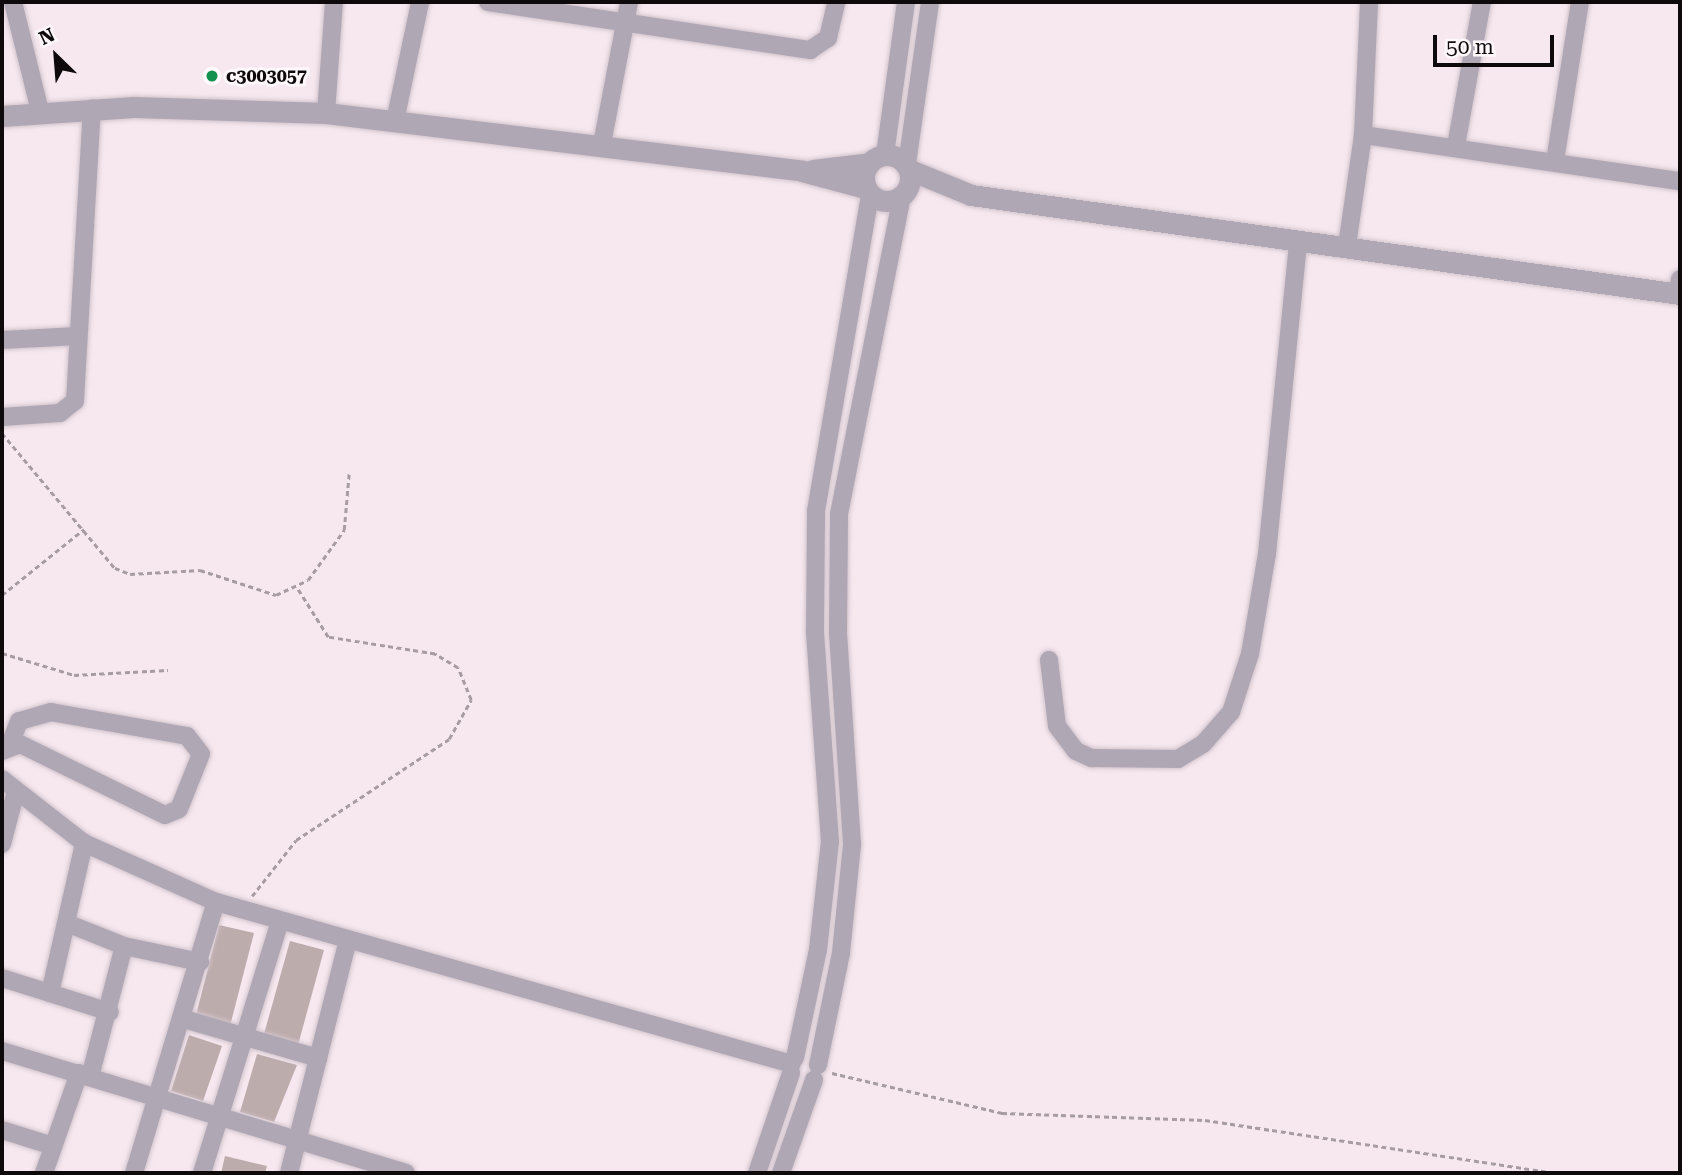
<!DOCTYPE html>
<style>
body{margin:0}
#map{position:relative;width:1682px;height:1175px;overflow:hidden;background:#f7e8f0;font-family:"Roboto Serif",serif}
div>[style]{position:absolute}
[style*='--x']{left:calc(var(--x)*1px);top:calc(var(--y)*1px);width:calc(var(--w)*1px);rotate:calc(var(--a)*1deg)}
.building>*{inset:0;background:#bdacac}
.path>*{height:2.5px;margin-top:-1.25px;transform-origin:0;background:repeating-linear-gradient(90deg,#a79ca2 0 5px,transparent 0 8.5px)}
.roads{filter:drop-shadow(0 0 2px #d2c4cc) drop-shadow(0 0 2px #d2c4cc)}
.minor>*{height:18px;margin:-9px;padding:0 9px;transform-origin:9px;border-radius:9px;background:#b0a7b5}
.tertiary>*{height:21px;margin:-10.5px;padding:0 10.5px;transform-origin:10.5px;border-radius:10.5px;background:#b0a7b5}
.tertiary>.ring{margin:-10.5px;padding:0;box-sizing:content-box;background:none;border:21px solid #b0a7b5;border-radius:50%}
.dots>*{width:19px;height:19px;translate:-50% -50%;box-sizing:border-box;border:4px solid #fef8fb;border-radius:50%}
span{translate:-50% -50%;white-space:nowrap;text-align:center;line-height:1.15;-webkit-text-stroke:6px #fef8fb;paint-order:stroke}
.poi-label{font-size:18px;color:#0e0a0c;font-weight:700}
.left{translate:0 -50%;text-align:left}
.frame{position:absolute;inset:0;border:4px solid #0e0a0c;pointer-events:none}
.north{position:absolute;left:21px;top:21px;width:70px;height:70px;-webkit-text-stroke:5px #fef8fb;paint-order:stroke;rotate:335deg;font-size:19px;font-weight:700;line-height:28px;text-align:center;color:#0e0a0c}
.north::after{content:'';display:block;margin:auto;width:24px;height:32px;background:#0e0a0c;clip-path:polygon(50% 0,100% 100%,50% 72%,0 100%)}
.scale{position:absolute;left:1433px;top:35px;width:121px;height:32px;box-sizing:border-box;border:4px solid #0e0a0c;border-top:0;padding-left:9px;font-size:21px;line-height:24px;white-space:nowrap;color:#0e0a0c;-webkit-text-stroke:5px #fef8fb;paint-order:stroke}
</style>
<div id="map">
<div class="building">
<i style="clip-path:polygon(219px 925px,254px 933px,230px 1026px,196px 1015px)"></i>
<i style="clip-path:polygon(290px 941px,324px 950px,298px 1045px,264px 1034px)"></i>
<i style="clip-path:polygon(189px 1035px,222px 1046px,203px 1101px,171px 1091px)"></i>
<i style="clip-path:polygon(257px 1054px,297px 1065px,274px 1122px,240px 1112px)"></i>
<i style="clip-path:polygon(225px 1156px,267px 1166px,265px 1173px,221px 1173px)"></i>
</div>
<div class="path">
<i style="--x:2;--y:433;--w:176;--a:50.1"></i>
<i style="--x:115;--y:568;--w:16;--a:22"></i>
<i style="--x:130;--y:574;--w:70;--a:-3.3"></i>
<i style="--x:200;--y:570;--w:80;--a:18.2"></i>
<i style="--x:276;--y:595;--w:35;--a:-25"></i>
<i style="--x:308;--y:580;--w:62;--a:-54.2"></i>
<i style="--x:344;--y:530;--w:57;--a:-85"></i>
<i style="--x:2;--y:595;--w:105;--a:-38.8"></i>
<i style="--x:2;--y:653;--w:75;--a:17"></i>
<i style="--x:74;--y:675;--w:94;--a:-3"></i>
<i style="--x:252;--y:896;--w:71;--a:-51.8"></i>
<i style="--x:296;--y:840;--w:183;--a:-33.4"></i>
<i style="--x:449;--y:739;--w:45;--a:-60.6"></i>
<i style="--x:471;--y:700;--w:35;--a:-112"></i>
<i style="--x:458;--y:668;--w:27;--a:-149"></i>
<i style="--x:435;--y:654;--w:108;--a:-171"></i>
<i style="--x:328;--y:637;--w:58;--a:-122.3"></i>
<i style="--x:832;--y:1073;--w:175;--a:13.2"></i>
<i style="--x:1002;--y:1113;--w:203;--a:2"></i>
<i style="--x:1205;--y:1120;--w:353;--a:8.6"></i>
</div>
<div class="roads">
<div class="minor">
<i style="--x:13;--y:2;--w:112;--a:76.1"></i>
<i style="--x:488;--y:2;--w:326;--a:8.5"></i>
<i style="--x:810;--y:50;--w:22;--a:-34"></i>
<i style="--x:828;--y:38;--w:37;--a:-77"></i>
<i style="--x:326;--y:113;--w:111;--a:-85.9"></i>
<i style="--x:395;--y:121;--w:122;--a:-78.1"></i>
<i style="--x:1363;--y:135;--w:320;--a:8.3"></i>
<i style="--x:602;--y:144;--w:145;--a:-79.2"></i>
<i style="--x:1456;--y:146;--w:146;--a:-79.8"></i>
<i style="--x:885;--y:155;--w:154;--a:-82.2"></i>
<i style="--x:1555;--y:161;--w:161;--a:-81.1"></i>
<i style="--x:907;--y:164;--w:164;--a:-81.9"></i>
<i style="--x:1347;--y:246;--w:112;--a:-81.8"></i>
<i style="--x:1363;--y:135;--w:133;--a:-87.4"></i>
<i style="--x:1678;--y:293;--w:14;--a:-82"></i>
<i style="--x:2;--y:340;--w:76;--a:-3"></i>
<i style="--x:2;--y:417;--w:58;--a:-3.9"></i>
<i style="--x:60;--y:413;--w:19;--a:-39"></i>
<i style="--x:75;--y:401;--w:293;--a:-86.7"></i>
<i style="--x:1049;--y:660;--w:66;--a:83.1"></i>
<i style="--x:1057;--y:726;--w:31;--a:53"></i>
<i style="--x:1076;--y:751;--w:17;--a:25"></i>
<i style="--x:1091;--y:758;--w:87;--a:0.7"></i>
<i style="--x:1178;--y:759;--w:29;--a:-31"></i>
<i style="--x:1203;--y:744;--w:43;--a:-48.8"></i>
<i style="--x:1231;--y:712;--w:61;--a:-71.9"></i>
<i style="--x:1250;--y:654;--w:101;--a:-80.4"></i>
<i style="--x:1267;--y:554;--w:315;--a:-84.3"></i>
<i style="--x:2;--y:751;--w:19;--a:-21"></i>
<i style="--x:20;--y:744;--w:161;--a:26.1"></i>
<i style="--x:165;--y:815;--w:15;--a:-23"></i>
<i style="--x:179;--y:809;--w:59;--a:-68.2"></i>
<i style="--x:201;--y:754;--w:23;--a:-128"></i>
<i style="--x:187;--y:736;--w:138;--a:-170"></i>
<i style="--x:51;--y:712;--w:33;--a:164"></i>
<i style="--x:19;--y:721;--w:26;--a:111"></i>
<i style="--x:2;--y:779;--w:104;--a:38"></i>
<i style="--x:84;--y:843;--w:145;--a:24.1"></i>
<i style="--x:216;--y:902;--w:598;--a:15.71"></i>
<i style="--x:2;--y:844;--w:55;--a:-75.2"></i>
<i style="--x:69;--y:924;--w:59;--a:21.8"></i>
<i style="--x:124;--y:946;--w:78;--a:11.9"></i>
<i style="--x:2;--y:978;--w:113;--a:17.5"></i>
<i style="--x:50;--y:993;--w:154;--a:-77.2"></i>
<i style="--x:184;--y:1019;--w:140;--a:16.2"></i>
<i style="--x:2;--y:1051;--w:422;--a:16.8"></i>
<i style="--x:795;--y:1058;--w:110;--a:-78"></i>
<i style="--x:818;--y:950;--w:109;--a:-83.7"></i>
<i style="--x:830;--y:842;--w:212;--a:-94.1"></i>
<i style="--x:815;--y:631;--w:120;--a:-89.5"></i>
<i style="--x:816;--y:511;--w:321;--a:-80.3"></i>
<i style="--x:818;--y:1065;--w:114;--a:-78.4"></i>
<i style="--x:841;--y:953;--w:110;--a:-84.2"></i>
<i style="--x:852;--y:844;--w:211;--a:-93.8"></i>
<i style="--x:838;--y:633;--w:119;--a:-89.5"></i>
<i style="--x:839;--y:514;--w:324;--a:-78.8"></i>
<i style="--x:90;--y:1077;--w:135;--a:-75.5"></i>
<i style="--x:2;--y:1130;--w:53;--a:17.4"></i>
<i style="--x:44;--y:1173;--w:106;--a:-70.7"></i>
<i style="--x:134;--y:1173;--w:283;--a:-73.2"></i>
<i style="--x:202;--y:1173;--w:264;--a:-72.8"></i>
<i style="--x:289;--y:1173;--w:240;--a:-75.8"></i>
<i style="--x:757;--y:1173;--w:106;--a:-71.2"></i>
<i style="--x:781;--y:1173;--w:99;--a:-70.5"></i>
</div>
<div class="tertiary">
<i style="--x:2;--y:116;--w:132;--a:-3.9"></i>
<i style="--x:134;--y:107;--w:192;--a:1.8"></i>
<i style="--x:326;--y:113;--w:480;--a:6.9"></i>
<i style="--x:802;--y:171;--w:65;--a:15.1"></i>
<i class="ring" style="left:864px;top:155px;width:25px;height:25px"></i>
<i style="--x:813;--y:170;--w:57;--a:-7"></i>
<i style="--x:910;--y:170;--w:66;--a:22.3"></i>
<i style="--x:971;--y:195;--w:716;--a:7.95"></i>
</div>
</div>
<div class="dots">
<i style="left:212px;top:76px;background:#13914e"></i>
</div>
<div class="poi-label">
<span class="left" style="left:226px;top:76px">c3003057</span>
</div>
<div class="frame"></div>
<div class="north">N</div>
<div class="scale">50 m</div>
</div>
